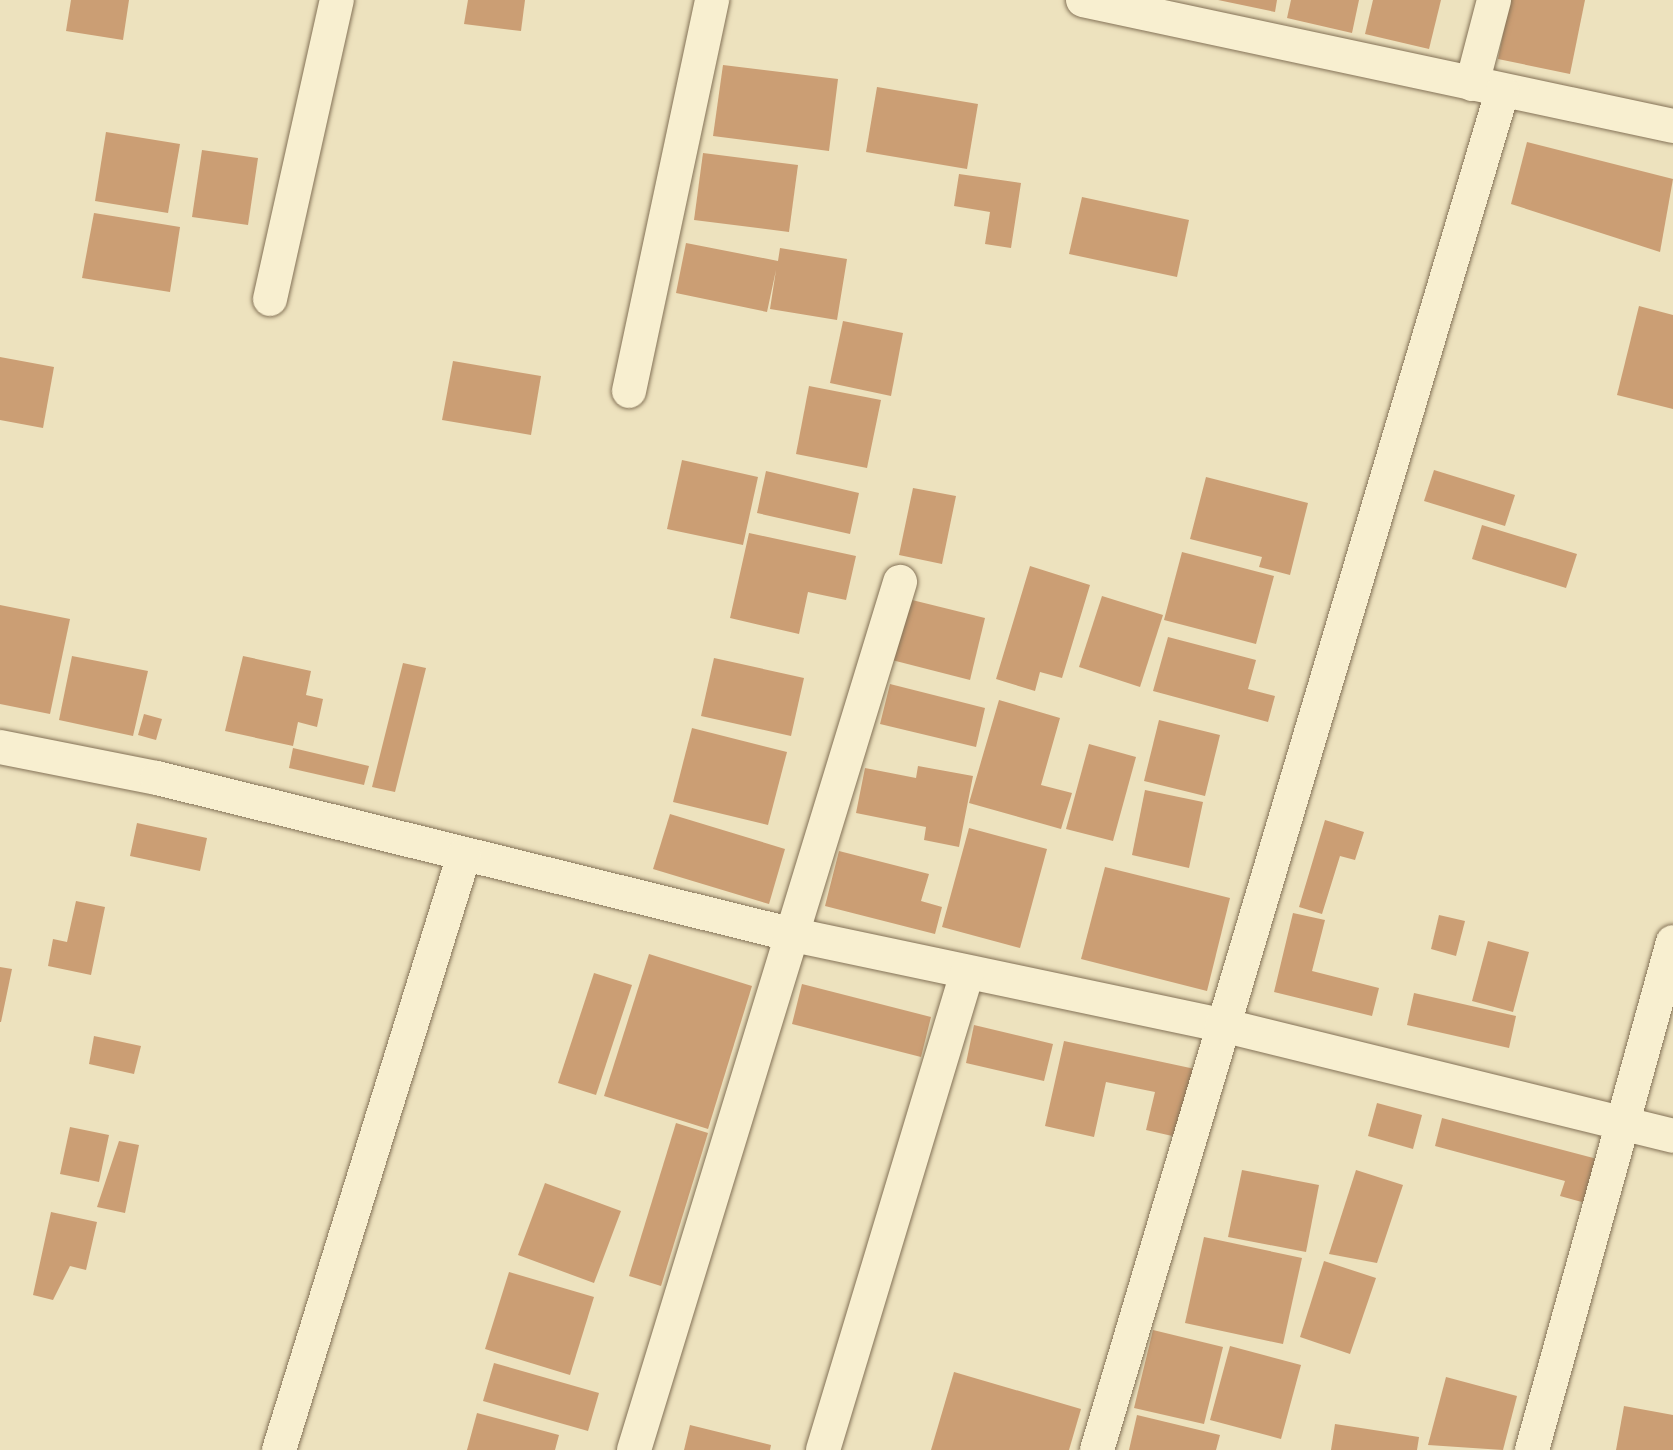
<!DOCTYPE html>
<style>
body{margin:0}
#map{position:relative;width:1673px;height:1450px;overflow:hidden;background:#ede2be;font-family:Georgia,serif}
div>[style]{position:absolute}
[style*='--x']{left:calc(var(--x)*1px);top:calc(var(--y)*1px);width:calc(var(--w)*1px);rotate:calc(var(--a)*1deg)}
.building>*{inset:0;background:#cb9e74}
.roads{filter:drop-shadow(0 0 2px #847257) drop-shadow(0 0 2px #847257)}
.minor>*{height:34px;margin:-17px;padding:0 17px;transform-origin:17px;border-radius:17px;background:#f8efd0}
span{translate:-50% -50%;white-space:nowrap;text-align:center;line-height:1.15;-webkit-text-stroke:8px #f4eccd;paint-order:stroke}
</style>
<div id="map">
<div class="building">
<i style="clip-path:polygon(71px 0,129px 0,123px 40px,66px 31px)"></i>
<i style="clip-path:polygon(468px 0,525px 0,521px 31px,464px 24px)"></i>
<i style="clip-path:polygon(1218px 0,1277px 0,1275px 12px)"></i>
<i style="clip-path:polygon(1291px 0,1359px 0,1352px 33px,1287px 18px)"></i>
<i style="clip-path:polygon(1373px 0,1441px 0,1429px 49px,1365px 34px)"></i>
<i style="clip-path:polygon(1510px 0,1585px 0,1570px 74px,1498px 59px)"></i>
<i style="clip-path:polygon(723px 65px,838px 79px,829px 151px,713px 136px)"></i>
<i style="clip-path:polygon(877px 87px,978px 104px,967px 169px,866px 152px)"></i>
<i style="clip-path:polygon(106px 132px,180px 144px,168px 213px,95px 201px)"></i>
<i style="clip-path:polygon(1527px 142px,1673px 179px,1660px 252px,1511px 204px)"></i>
<i style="clip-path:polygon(202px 150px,258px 158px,248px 225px,192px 217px)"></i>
<i style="clip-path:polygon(703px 153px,798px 165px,789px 232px,694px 220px)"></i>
<i style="clip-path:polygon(959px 174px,1021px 183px,1011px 248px,985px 244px,990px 212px,954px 206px)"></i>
<i style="clip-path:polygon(1082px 197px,1189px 220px,1177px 277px,1069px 254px)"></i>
<i style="clip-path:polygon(94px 213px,180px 227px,170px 292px,82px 278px)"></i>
<i style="clip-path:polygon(686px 243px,778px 261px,780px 248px,847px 259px,837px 320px,770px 309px,776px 270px,767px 312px,676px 293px)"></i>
<i style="clip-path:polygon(1639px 306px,1673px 315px,1673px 409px,1617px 395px)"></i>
<i style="clip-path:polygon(843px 321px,903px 333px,891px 396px,830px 383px)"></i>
<i style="clip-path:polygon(0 357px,54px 367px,43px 428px,0 420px)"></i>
<i style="clip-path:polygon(453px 361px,541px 376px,531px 435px,442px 420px)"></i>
<i style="clip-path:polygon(809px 386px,881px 400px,867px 468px,796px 454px)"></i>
<i style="clip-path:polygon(682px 460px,758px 477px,743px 545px,667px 529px)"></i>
<i style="clip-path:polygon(1434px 470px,1515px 495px,1505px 526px,1424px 501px)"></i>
<i style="clip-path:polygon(766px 471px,859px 493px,850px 534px,757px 513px)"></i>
<i style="clip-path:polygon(1206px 477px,1308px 503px,1290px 575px,1259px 567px,1262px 557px,1190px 539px)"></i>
<i style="clip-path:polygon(913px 488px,956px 496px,942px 564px,899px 555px)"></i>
<i style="clip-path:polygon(1482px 525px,1577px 554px,1566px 588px,1472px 559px)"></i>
<i style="clip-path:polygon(749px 533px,856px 556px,846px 600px,808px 592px,799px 634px,730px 618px)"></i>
<i style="clip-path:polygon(1182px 552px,1274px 576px,1256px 644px,1164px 620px)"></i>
<i style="clip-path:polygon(1030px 566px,1090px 585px,1062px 678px,1040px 672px,1035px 691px,996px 679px)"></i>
<i style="clip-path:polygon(1102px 596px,1163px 615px,1140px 687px,1079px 667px)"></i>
<i style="clip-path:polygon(904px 598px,985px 618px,970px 680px,888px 659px)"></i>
<i style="clip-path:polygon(0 605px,70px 619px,50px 714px,0 704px)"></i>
<i style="clip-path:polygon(1168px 637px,1256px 660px,1248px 689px,1275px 696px,1268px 722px,1153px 691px)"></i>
<i style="clip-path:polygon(72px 656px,148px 671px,133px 736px,59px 720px)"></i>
<i style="clip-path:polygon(243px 656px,311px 671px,306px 695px,323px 699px,317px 727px,298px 722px,293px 746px,225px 731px)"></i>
<i style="clip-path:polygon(714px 658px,804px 678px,791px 736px,701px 716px)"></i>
<i style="clip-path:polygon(403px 663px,426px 668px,395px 792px,372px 787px)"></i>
<i style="clip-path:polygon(890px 684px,985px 708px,976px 747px,880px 724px)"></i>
<i style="clip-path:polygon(999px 700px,1060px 718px,1041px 785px,1072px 793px,1061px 829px,969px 803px)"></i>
<i style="clip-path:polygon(144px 714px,162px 719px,156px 740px,138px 735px)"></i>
<i style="clip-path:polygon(1159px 720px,1220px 735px,1205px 796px,1144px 781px)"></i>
<i style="clip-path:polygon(692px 728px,787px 752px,768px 825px,673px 802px)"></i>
<i style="clip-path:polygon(1089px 744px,1136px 757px,1113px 841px,1066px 829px)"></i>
<i style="clip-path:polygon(293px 748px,369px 766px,364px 785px,289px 768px)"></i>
<i style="clip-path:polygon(918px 766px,973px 776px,959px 847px,924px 840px,926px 827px,856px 813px,865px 768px,916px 778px)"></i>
<i style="clip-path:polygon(1145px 790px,1203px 802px,1189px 868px,1132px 855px)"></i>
<i style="clip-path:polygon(670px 814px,785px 849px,769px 904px,653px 869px)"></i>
<i style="clip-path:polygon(1325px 820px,1364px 832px,1355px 860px,1340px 856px,1322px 914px,1299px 907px)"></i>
<i style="clip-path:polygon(137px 823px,207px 838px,200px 871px,130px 856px)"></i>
<i style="clip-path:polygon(969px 828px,1047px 849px,1020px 948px,942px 927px)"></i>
<i style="clip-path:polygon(839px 851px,929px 874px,921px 901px,942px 907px,935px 934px,825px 906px)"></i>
<i style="clip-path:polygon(1105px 867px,1230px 898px,1207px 991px,1081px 959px)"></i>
<i style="clip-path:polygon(76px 901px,105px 907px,91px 975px,48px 966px,53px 939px,67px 942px)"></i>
<i style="clip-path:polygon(1293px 913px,1325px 920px,1312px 971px,1379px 988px,1372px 1016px,1274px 992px)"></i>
<i style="clip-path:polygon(1439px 915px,1465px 921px,1456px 956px,1431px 949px)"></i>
<i style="clip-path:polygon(1488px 941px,1529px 952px,1513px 1012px,1472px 1001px)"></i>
<i style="clip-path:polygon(649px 954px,752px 986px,708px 1129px,604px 1096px)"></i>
<i style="clip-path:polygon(0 967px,12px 969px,1px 1022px,0 1022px)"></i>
<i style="clip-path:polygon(594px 973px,632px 985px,596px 1095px,558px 1083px)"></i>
<i style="clip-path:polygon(802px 984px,931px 1017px,921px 1057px,792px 1024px)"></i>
<i style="clip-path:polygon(1414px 993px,1516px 1016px,1509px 1048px,1407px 1025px)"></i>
<i style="clip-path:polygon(974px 1025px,1053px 1044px,1044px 1081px,966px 1063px)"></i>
<i style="clip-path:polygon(94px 1036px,141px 1046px,134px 1074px,89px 1064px)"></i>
<i style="clip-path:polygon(1064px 1041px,1195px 1069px,1181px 1138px,1146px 1130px,1155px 1092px,1106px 1082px,1094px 1137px,1045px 1126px)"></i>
<i style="clip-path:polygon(1377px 1103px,1422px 1115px,1413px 1149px,1368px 1136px)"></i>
<i style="clip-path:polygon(1442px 1118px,1601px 1160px,1589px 1204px,1560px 1196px,1565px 1181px,1435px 1146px)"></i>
<i style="clip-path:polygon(676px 1123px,708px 1133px,661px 1286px,629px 1276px)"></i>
<i style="clip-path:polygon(70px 1127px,109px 1135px,99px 1182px,60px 1174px)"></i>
<i style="clip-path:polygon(119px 1141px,139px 1145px,125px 1213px,97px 1207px)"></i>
<i style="clip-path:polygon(1242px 1170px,1319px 1185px,1306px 1252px,1228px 1237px)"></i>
<i style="clip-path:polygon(1356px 1170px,1403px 1185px,1377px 1263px,1329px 1254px)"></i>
<i style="clip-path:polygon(545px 1183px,621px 1211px,594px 1283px,518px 1255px)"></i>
<i style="clip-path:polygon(51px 1212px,97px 1222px,86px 1270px,70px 1266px,53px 1300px,33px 1295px)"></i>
<i style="clip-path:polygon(1204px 1237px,1302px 1258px,1283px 1344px,1185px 1323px)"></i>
<i style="clip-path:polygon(1324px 1261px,1376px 1278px,1350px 1354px,1300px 1337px)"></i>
<i style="clip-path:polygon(509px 1272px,594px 1297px,570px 1375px,485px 1349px)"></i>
<i style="clip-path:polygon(1153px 1330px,1223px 1347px,1204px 1424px,1134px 1408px)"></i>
<i style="clip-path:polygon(1230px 1346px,1301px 1365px,1281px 1439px,1210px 1420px)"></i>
<i style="clip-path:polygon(494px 1363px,599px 1393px,588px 1431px,483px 1401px)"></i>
<i style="clip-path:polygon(954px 1372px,1081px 1409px,1069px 1450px,931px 1450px)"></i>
<i style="clip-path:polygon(1446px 1377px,1517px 1396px,1503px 1450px,1428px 1445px)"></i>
<i style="clip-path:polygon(1624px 1406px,1673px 1415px,1673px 1450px,1616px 1450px)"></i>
<i style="clip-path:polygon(477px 1413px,559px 1435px,555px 1450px,467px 1450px)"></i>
<i style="clip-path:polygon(1137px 1415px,1220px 1435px,1216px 1450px,1129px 1450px)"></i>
<i style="clip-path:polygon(1335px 1424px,1419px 1437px,1417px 1450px,1331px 1450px)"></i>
<i style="clip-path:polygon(690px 1425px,771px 1445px,770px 1450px,684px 1450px)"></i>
</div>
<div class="roads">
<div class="minor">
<i style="--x:1083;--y:0;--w:603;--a:12.05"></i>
<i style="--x:1472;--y:84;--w:87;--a:-75.3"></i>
<i style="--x:270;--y:299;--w:306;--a:-77.4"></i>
<i style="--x:629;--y:391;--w:400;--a:-78"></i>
<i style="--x:0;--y:747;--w:160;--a:11.2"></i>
<i style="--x:157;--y:778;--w:656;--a:13.85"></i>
<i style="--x:794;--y:935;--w:437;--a:11.9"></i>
<i style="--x:1222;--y:1025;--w:464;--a:13.8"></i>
<i style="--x:279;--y:1450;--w:623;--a:-72.73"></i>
<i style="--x:634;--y:1450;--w:908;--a:-72.96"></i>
<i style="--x:823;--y:1450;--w:499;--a:-73.2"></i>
<i style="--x:1097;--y:1450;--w:1417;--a:-73.39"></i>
<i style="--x:1532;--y:1450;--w:527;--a:-74.49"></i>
</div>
</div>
</div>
